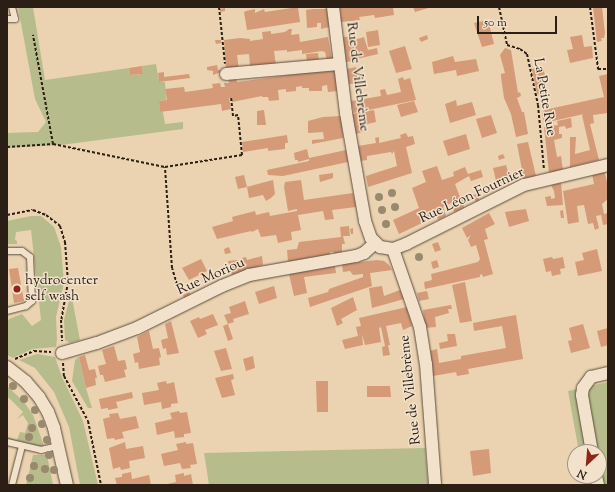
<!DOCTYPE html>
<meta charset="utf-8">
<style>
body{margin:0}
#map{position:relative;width:615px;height:492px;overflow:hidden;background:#ebd3b1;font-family:"Sorts Mill Goudy",serif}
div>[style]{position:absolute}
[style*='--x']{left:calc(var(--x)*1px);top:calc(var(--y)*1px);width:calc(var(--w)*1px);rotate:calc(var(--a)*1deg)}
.green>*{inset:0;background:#b7bc8c}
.building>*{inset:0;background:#d59a77}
.path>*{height:2px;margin-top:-1px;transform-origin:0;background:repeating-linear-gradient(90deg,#2a1e15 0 3px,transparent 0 5px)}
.roads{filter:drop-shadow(0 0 1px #5a4b3c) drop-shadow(0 0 1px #5a4b3c)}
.lane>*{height:6px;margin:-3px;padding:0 3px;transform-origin:3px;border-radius:3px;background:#f2e2cc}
.street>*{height:12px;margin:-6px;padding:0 6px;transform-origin:6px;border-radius:6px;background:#f2e2cc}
.trees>*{width:8px;height:8px;margin:-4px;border-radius:50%;background:#98896f}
.dots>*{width:11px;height:11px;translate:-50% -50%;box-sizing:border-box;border:2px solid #f2e2cc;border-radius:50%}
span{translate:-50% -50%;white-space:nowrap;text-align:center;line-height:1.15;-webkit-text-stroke:3px #f2e2cc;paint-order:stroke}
.street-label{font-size:14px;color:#2a1e15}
.poi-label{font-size:14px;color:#2a1e15}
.left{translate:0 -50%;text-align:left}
.frame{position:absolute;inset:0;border:8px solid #2a1e15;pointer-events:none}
.north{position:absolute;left:567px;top:444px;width:40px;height:40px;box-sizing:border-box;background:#f2e2cc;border:1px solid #a29483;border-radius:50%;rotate:206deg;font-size:11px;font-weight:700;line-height:16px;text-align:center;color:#2a1e15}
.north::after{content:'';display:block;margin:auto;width:14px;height:18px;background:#8f2418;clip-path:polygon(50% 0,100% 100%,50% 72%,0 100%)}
.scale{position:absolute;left:477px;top:16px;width:80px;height:18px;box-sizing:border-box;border:2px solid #2a1e15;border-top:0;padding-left:5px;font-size:12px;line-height:14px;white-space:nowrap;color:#2a1e15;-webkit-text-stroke:3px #f2e2cc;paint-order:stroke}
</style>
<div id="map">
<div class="green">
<i style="clip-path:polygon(18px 7px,33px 7px,45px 80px,129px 68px,130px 75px,143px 74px,142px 66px,156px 64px,159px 82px,165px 82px,166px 100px,159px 101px,160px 112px,163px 112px,165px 124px,183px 122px,183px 129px,61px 145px,7px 148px,7px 133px,38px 132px,46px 122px,35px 99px)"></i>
<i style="clip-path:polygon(31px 216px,41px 216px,54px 227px,61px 247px,64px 283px,56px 317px,57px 339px,56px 347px,32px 349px,13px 358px,7px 355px,7px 323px,9px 319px,22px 314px,32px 326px,41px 320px,31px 230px,16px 232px,15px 240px,17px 241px,17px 244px,7px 244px,7px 221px)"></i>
<i style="clip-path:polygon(71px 293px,80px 340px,70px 343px,65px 340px,64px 320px)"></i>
<i style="clip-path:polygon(37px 354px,55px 357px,62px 377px,83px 421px,98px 485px,80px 485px,69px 427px,54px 392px,35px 368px,19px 360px)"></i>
<i style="clip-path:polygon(79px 357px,86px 388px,92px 408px,88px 408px,72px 381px,75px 360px)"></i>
<i style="clip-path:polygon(608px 382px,608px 485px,585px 485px,584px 476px,599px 476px,599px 452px,579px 452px,568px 391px)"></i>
<i style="clip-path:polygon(7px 386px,24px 402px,33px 415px,44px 446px,39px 447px,7px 439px,7px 437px,17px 440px,20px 432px,25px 433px,28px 423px,23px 415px,17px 419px,23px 412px,7px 396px)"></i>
<i style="clip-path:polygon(425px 448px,428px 485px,209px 485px,204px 453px)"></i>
<i style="clip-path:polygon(33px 455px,47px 455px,53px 485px,26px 485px)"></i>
</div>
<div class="building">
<i style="clip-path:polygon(298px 7px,300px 22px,247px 30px,244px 12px,246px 11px,255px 9px,255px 13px,264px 9px,265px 12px)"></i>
<i style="clip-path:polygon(340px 7px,393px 7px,394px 15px,375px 18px,374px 15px,359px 17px,360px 20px,341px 22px)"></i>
<i style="clip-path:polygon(413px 7px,432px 7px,415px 12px)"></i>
<i style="clip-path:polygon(593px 7px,602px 7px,605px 33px,604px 38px,601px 38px,602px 41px,597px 42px)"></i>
<i style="clip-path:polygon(225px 8px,225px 11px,220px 12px,220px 9px)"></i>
<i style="clip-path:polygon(313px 9px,327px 9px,329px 27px,321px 29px,321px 23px,317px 23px,317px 27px,307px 28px,306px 10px)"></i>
<i style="clip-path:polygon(488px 20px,494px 44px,482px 47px,474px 23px)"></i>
<i style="clip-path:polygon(289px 29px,292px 29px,291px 35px,299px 34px,300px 42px,328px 37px,332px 60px,327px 61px,325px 52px,322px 51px,302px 54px,302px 50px,287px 52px,287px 50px,274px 51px,276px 65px,250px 66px,249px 54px,237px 55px,239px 70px,226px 69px,224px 40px,240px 38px,250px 39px,250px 41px,263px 39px,262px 32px,271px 31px,271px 34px,285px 32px)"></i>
<i style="clip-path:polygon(378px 30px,380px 45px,368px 47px,366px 32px)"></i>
<i style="clip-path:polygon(427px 35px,428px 39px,421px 42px,419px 38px)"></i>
<i style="clip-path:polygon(582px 35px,584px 47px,592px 46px,593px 58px,570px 63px,567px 50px,573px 49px,570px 37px)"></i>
<i style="clip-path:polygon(353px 36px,355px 61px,346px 62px,343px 37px)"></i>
<i style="clip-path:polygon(364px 37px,368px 50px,377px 48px,378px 54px,357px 59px,354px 40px)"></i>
<i style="clip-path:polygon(215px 40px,221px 40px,221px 43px,216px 44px)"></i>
<i style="clip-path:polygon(405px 46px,412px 69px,396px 73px,389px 51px)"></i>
<i style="clip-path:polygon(505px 48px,511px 50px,518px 93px,520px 92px,521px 96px,517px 98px,522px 112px,524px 112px,528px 134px,516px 137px,511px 114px,504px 98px,501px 77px,501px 74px,505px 73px,500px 55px)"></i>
<i style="clip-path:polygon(318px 53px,319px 62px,307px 63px,306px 54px)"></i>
<i style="clip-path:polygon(453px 56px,455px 62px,476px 59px,479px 71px,457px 76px,456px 70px,434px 74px,432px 62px)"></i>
<i style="clip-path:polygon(217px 65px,218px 70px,220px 70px,221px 72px,213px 75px,213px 71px,207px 70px,207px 67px)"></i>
<i style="clip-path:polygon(142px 66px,143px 74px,130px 75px,129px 68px)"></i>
<i style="clip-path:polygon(356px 67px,358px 83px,349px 84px,347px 69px)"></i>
<i style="clip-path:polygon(543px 67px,545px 76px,542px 77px,545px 92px,541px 95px,537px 94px,532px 69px)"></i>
<i style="clip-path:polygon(334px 69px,337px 91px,328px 92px,327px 85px,322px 86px,322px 91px,309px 91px,309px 88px,302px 88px,302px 86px,296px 87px,296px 91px,286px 92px,286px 89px,278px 90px,279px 100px,269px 101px,268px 97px,262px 97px,262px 96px,232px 102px,232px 98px,229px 98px,231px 109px,222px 111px,221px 104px,160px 112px,159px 101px,167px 100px,165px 89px,184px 87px,185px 92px,213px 88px,212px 84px,220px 83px,221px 87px,225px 87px,224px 83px,229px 83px,228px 77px,236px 76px,237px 82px)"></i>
<i style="clip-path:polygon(164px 72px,164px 77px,189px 74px,190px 78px,159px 82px,158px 73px)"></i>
<i style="clip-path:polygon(608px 74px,608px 113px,593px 115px,594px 123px,590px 124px,599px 160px,570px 167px,570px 137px,576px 137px,575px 154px,590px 150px,582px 115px,584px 114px,544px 123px,542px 113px,544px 110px,604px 97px,599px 76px)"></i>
<i style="clip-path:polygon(403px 77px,404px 80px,410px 78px,416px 100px,354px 113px,351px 101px,381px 96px,380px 90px,385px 89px,387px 95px,401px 92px,398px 79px)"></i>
<i style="clip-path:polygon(456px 100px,457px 106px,472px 102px,476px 115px,450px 123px,445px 104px)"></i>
<i style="clip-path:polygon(414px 101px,418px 112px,401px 117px,397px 105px)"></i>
<i style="clip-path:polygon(264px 110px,266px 125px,257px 125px,257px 111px)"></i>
<i style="clip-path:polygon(374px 110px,376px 122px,363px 125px,365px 132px,355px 134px,352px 114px)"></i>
<i style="clip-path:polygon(491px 115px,497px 133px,482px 138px,476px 119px)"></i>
<i style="clip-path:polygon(341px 116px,343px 138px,312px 144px,312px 140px,324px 139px,323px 132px,308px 133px,308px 121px,323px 117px)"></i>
<i style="clip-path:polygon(571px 118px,572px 127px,566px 129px,565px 126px,559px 127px,559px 134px,562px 134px,562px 138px,554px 140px,557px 157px,561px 156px,563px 170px,549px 173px,544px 127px,558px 125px,557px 121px)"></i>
<i style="clip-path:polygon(406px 133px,408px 137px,413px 136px,415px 144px,406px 147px,412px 173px,368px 187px,366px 176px,397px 166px,394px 151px,392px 154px,391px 152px,367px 156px,367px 160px,361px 161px,358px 146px,376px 143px,375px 138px,379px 137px,379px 143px,401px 138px,400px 135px)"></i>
<i style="clip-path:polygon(466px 134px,470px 149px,448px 156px,443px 141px)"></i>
<i style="clip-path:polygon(287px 135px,288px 143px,285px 143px,285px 149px,268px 151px,268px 148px,243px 152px,242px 142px)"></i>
<i style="clip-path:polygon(528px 142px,536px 176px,524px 180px,517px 144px)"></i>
<i style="clip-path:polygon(307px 149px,309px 158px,346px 150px,348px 162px,283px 176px,268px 175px,267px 170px,309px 161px,309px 159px,298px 162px,298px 160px,295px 160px,294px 153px)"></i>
<i style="clip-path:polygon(503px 154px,505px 158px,499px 160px,498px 156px)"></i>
<i style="clip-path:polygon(506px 165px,510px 179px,497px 185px,493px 168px)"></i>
<i style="clip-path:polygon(437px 166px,442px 180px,454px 176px,453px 172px,465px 167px,468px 174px,481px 170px,483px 177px,471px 181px,469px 176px,455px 184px,460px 197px,462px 196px,464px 208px,454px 212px,451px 203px,443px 207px,446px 216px,438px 220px,437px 216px,399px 234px,393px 220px,419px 208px,412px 188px,426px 182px,422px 171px)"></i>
<i style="clip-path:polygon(604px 170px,608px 186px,608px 199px,602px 204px,604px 214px,608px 213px,608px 224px,603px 225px,601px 215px,596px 216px,599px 228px,595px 230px,593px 223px,588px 224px,584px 205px,577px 206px,579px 222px,568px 224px,563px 191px,594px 184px,592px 174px)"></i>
<i style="clip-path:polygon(333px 173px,333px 178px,320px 182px,319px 175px)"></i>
<i style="clip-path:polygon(244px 175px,247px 187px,238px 189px,235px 177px)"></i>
<i style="clip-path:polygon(273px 180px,275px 194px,271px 198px,266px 201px,263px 195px,249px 198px,247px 187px)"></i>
<i style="clip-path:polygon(301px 180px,304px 200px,353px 193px,356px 207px,332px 210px,334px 219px,325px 220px,323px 211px,298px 215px,301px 230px,291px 232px,292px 240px,278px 243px,276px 235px,261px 237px,258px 229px,252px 232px,251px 231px,217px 239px,212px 227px,233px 221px,232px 217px,255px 211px,256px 215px,269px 212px,270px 216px,297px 211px,297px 209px,288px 211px,284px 187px,285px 182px)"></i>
<i style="clip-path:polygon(561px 183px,563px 205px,547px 206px,545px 197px,551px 196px,551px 199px,555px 198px,554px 191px,551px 185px)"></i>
<i style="clip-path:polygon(477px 194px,479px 200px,476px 202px,473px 195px)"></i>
<i style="clip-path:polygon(526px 209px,529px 221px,509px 227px,505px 212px)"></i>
<i style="clip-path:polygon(563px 210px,564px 218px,561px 218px,560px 211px)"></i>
<i style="clip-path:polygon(489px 213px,495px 224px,485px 229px,488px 239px,484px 240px,493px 274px,483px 277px,482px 274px,480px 275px,480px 277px,425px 289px,424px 282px,432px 280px,431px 274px,478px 262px,480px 259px,476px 245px,471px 247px,468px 240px,471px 235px,467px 238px,462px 228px)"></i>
<i style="clip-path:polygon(349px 226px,350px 236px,343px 236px,345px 244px,342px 244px,342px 253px,334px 254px,334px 252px,330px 252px,330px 258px,288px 262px,287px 250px,297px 249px,299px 242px,341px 237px,340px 227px)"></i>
<i style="clip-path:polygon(353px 228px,353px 234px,351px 234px,350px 229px)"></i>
<i style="clip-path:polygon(438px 242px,441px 250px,435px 252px,432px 244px)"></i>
<i style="clip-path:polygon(229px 247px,231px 253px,225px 254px,224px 249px)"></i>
<i style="clip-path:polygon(597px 249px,602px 271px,578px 276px,575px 262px,584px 260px,582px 253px)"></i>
<i style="clip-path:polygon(262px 256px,263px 265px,232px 275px,228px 261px,238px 260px,239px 262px,243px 261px,242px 258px,246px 257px,247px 260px)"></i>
<i style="clip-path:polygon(552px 257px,553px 259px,563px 257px,565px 268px,560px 269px,561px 274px,552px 276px,551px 271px,546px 272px,543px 259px)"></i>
<i style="clip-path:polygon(201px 259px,207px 271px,189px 280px,182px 268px)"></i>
<i style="clip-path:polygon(377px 260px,384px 261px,389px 265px,392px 270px,370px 273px,372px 286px,310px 307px,308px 298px,328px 292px,329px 289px,363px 277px,363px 274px,353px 275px,350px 271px,343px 272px,342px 264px)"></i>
<i style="clip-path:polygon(437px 260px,439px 267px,433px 269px,431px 262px)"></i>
<i style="clip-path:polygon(335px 266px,336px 273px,304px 277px,307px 293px,294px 296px,289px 274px)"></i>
<i style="clip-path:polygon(18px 268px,24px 301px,14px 303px,9px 269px)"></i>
<i style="clip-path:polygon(465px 282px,472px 321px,460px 323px,452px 285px)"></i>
<i style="clip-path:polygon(274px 286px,277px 298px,259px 304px,255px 292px)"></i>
<i style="clip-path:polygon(382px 286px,384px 296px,400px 290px,404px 299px,372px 308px,369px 288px)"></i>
<i style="clip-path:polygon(427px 291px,429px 299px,419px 301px,417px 293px)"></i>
<i style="clip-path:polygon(189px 292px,191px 295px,184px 299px,183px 295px)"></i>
<i style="clip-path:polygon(353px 297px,357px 310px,341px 319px,343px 323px,337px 326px,331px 308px)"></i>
<i style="clip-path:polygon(245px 301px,249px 314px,233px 319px,234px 322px,228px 324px,233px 339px,228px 341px,223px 326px,228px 324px,224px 315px,231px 313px,229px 307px)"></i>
<i style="clip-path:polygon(451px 305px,452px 309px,448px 309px,449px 313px,435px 317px,436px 327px,425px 328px,423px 310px)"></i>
<i style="clip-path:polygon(407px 307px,412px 326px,403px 330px,401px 323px,386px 326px,390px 345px,388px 345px,390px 355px,383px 356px,382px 347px,385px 346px,381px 327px,379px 328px,381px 342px,365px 345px,362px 334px,363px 345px,345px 349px,342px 340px,358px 336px,356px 327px,361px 326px,359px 318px)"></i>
<i style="clip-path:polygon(213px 314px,218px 325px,205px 330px,207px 334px,198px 338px,190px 321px,199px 317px,200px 319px)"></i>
<i style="clip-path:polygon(516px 315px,523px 359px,468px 369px,469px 374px,457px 376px,456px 372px,433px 376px,430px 351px,437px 349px,439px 363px,461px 359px,461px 356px,506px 348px,502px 326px,474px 331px,473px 323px)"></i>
<i style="clip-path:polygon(171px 321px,179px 353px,167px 355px,166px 348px,163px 349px,161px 340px,168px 338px,165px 324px)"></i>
<i style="clip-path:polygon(583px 324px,590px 348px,571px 353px,568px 341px,572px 340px,569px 328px)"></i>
<i style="clip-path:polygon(608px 328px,608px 345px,601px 347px,597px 331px)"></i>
<i style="clip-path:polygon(149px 331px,153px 349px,159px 348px,161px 357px,159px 358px,160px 365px,139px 369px,138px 362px,135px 363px,133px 354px,140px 352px,137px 337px)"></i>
<i style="clip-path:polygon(447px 334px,455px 334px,457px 346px,440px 349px,439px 343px,448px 341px)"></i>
<i style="clip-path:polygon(114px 346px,118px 361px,125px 360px,127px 369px,124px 370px,126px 377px,105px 382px,103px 375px,100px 375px,98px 366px,106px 364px,102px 350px)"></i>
<i style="clip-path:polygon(226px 348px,232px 369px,221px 371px,214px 351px)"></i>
<i style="clip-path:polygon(85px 355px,89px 370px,95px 369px,97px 378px,95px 378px,96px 385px,86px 388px,79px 357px)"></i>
<i style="clip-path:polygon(253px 356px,255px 368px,246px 371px,243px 359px)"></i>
<i style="clip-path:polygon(233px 374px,234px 379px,231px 380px,235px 395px,222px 398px,215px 378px)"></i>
<i style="clip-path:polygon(166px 381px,167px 384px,174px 382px,178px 403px,171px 404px,171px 407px,162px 409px,161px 402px,144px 405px,142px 393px,159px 390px,157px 383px)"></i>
<i style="clip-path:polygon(316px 381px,328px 381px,328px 412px,317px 412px)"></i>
<i style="clip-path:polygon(367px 386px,390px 386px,391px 397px,367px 397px)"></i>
<i style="clip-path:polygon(132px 392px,133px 398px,116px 402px,118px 408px,108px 410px,108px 408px,101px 409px,99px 399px)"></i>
<i style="clip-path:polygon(179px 411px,180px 413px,187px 412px,191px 433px,184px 434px,184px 437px,175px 438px,174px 431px,157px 435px,155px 423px,172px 419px,170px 413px)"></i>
<i style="clip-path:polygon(118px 413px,120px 419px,136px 416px,139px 428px,122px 432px,124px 438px,115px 440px,114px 438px,107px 439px,103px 419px,110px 417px,109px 414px)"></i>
<i style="clip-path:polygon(125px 442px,126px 449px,143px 446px,145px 458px,129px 461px,130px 468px,121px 470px,120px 467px,113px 469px,109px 448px)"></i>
<i style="clip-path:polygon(186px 442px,186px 444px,193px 443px,197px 464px,190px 465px,191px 468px,182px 469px,180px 463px,164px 466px,161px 454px,178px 450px,176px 444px)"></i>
<i style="clip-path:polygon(489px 449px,491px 473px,473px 476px,470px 451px)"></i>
<i style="clip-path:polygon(131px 472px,132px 479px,149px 475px,151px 485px,117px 485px,115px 478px,122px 477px,122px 474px)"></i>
<i style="clip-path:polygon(184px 473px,184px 476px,191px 474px,193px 485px,163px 485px,176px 482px,175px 475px)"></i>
</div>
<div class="path">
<i style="--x:219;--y:7;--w:57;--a:84"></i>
<i style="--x:499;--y:7;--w:39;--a:78"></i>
<i style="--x:507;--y:45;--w:14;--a:17"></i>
<i style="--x:520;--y:49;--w:9;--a:36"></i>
<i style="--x:527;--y:54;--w:52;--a:77.8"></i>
<i style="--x:538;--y:105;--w:65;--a:84.7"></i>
<i style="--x:590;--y:7;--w:63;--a:82.6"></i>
<i style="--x:598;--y:69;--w:10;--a:0"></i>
<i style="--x:53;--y:144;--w:114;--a:11.6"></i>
<i style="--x:7;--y:147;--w:46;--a:-3.7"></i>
<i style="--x:53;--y:144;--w:111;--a:-100.4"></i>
<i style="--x:7;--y:215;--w:26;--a:-11"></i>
<i style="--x:33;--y:210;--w:14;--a:21"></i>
<i style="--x:46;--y:215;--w:18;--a:38"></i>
<i style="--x:60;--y:226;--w:17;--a:73"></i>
<i style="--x:65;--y:242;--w:40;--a:85.7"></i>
<i style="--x:68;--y:282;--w:39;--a:100"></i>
<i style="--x:61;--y:320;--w:21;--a:87"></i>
<i style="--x:180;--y:294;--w:27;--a:-107"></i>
<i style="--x:172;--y:268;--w:101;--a:-94"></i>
<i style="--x:165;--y:167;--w:78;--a:-8.9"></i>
<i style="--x:242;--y:155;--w:40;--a:-95.7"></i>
<i style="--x:238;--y:115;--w:5;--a:169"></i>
<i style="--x:233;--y:116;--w:18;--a:-96"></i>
<i style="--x:15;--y:359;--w:21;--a:-23"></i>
<i style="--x:34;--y:351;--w:17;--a:3"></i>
<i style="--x:63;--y:363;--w:13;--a:86"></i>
<i style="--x:64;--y:376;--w:51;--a:61.9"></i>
<i style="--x:88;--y:421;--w:65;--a:78.5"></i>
</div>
<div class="roads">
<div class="lane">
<i style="--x:7;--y:19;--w:8;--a:0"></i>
<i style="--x:15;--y:19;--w:12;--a:-104"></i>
<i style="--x:7;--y:251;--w:15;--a:0"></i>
<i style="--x:22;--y:251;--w:10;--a:37"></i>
<i style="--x:30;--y:257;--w:44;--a:87.4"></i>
<i style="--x:32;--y:301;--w:8;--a:140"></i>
<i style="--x:26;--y:306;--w:20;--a:165"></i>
<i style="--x:7;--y:442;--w:35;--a:13"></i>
<i style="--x:41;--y:450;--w:18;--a:-13"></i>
<i style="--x:12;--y:485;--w:40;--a:-75.6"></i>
</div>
<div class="street">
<i style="--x:333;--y:7;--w:107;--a:83"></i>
<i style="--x:346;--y:113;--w:110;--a:80"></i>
<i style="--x:365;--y:221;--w:18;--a:71"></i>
<i style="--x:371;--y:238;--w:13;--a:45"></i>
<i style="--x:380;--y:247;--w:13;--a:9"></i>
<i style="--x:393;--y:249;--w:14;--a:-21"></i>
<i style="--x:406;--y:244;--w:132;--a:-26.6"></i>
<i style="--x:524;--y:185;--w:86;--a:-13.4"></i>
<i style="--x:226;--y:74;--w:113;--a:-5.1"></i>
<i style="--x:393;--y:249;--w:83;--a:70.9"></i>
<i style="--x:420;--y:327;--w:37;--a:81"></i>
<i style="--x:426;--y:364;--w:121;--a:85.7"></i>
<i style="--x:62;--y:353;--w:36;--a:-16"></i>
<i style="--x:97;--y:343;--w:43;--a:-20.6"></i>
<i style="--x:137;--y:328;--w:95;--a:-26.3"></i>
<i style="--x:222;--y:286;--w:29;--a:-22"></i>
<i style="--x:249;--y:275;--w:109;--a:-10.1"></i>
<i style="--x:356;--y:256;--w:9;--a:-21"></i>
<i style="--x:364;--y:253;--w:15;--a:-42"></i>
<i style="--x:7;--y:367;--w:24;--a:38"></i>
<i style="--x:26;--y:382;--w:20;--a:49"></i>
<i style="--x:39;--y:397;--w:17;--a:59"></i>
<i style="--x:48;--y:412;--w:17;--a:69"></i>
<i style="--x:54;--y:428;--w:58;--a:77.2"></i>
<i style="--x:592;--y:452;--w:58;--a:-100"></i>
<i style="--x:582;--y:395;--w:7;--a:-82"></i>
<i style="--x:583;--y:388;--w:14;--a:-54"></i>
<i style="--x:591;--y:377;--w:17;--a:-13"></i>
<i style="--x:596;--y:476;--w:9;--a:77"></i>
</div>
</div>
<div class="trees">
<i style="left:392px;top:193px"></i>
<i style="left:379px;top:197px"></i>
<i style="left:395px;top:207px"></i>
<i style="left:382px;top:210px"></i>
<i style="left:386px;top:224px"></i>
<i style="left:419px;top:257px"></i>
<i style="left:13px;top:386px"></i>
<i style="left:24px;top:399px"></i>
<i style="left:35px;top:410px"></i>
<i style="left:42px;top:424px"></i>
<i style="left:32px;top:428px"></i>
<i style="left:29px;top:437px"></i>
<i style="left:47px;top:440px"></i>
<i style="left:49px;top:455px"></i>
<i style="left:34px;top:466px"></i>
<i style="left:45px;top:469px"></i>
<i style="left:54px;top:470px"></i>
<i style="left:30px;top:478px"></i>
</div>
<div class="dots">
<i style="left:17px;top:289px;background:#8f2418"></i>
</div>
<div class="street-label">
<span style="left:357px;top:77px;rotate:83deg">Rue de Villebrème</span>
<span style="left:544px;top:97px;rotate:80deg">La Petite Rue</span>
<span style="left:472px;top:196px;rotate:-25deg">Rue Léon Fournier</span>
<span style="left:211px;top:277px;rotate:-24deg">Rue Moriou</span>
<span style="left:411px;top:390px;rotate:-96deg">Rue de Villebrème</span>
</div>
<div class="poi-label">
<span class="left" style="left:25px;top:289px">hydrocenter<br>self wash</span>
</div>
<div class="frame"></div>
<div class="north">N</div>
<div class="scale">50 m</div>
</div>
